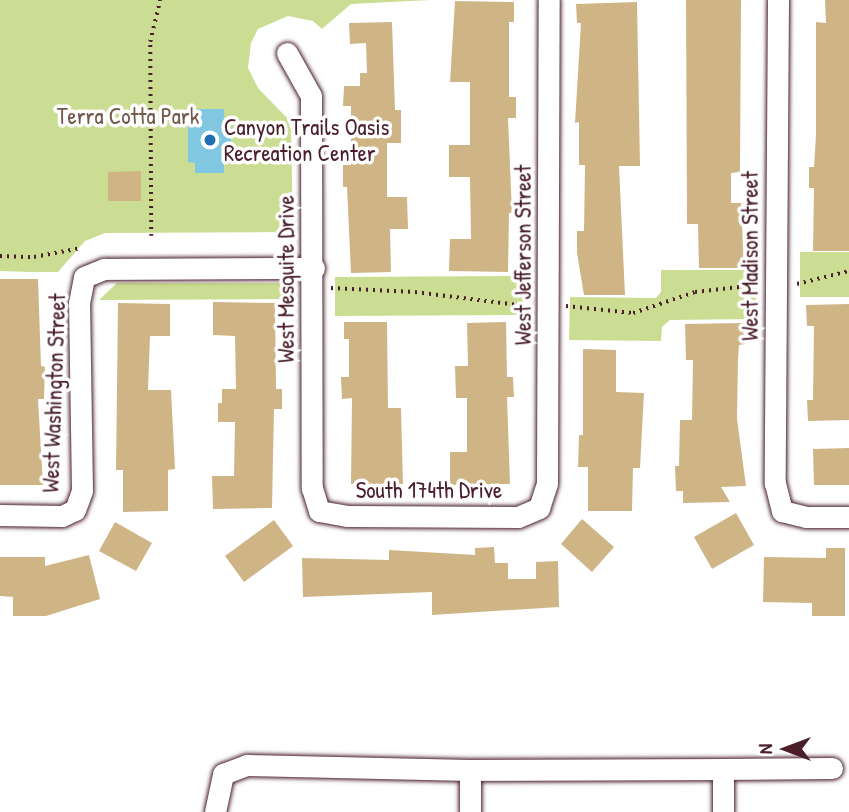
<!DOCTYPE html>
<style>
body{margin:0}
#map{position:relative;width:849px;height:812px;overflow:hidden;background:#fff;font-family:"Patrick Hand",sans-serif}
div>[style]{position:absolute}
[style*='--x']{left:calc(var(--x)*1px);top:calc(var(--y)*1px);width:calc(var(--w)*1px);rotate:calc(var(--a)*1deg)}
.green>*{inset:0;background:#cbdd92}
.water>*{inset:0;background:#81c7e2}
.building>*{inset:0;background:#cfb586}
.path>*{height:3.5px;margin-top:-1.75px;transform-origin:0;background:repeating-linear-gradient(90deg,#4a1f2b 0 2px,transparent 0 7px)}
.roads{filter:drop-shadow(0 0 2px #4a1f2b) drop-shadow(0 0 2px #4a1f2b)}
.street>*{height:21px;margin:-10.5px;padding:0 10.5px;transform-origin:10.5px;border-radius:10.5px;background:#fff}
.dots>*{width:19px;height:19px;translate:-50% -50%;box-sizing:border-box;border:4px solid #fff;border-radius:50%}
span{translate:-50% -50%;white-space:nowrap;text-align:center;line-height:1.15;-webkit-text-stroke:7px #fff;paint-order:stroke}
.park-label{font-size:23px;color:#71584a}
.poi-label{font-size:23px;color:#4a1f2b}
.left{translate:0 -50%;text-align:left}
.street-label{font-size:23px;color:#4a1f2b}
.north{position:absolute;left:751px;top:714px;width:70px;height:70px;-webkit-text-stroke:5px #fff;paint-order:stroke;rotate:270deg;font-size:19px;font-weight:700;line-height:28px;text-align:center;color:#4a1f2b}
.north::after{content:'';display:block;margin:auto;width:24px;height:32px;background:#4a1f2b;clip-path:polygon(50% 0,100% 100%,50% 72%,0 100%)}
</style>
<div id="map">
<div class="green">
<i style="clip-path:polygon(0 0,430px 0,351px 4px,322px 29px,313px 21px,288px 16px,258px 29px,251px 43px,248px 68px,258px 88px,287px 118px,291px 131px,293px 229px,288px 232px,105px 233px,85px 241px,58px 272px,29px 272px,0 271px)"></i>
<i style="clip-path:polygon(800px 252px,849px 252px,849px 297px,800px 297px)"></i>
<i style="clip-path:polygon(661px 270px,756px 270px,756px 319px,670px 320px,662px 327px,661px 341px,569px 340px,570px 297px,656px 298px,661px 292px)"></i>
<i style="clip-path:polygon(523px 276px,523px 315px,335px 316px,335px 277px)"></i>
<i style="clip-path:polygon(117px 283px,279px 283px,294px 299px,99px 300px)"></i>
</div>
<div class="water">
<i style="clip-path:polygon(195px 109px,224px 109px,224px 118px,231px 119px,231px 162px,224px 163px,224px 173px,195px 173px,195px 163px,188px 162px,188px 119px,195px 118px)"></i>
</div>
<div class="building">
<i style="clip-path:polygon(686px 0,741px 0,740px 172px,731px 173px,731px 203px,741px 203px,744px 268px,699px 268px,698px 224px,687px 224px)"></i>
<i style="clip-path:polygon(825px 0,849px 0,849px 251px,813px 251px,814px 188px,809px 188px,809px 167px,814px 167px,816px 135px,816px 22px,826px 23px)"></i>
<i style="clip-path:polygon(455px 1px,514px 2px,514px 22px,509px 22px,509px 97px,516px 97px,516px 118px,508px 118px,512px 213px,509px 213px,508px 272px,449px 271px,450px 239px,471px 239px,470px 177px,449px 177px,449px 145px,470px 145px,470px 82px,450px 82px)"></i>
<i style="clip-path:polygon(637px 2px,640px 166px,619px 166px,625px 295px,584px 295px,577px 253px,577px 231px,584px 231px,585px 165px,579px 165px,579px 122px,575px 123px,581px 23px,577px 23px,576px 4px)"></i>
<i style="clip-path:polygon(392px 22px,395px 110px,401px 110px,401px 143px,387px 143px,387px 197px,407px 197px,408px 229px,390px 229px,391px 272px,351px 273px,347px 187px,343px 187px,343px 165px,351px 165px,351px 106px,343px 106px,344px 86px,360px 86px,360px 73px,367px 73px,366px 43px,350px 44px,349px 23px)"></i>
<i style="clip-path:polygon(141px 171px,141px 201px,108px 201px,108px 172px)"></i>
<i style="clip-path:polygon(0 279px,38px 279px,41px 366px,45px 367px,44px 399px,38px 399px,43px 485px,0 485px)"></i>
<i style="clip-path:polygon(213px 302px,275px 303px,276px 389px,282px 389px,282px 409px,274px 409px,272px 508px,213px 509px,212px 476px,234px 476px,235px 422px,218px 422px,218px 403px,222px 403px,222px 389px,236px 389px,235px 336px,213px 335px)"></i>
<i style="clip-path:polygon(118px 303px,170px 304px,170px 336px,150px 336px,148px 390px,171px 390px,175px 469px,168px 470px,168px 511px,123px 512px,123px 470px,116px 470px)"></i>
<i style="clip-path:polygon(849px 304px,849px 420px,808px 421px,807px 400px,813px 400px,814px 326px,807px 326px,806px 305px)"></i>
<i style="clip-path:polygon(344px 322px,387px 322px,388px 408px,401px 408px,403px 484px,351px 484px,352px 398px,342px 399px,341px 377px,349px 377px,349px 339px,344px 339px)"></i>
<i style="clip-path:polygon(506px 322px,507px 377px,513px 377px,514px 397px,507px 397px,510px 484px,450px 485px,450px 452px,467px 452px,467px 398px,456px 398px,455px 366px,468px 366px,467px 323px)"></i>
<i style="clip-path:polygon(744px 323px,745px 344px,739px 345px,738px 359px,737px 419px,746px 486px,721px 487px,730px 502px,683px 503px,683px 491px,676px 491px,675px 466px,679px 466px,680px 420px,692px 420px,693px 360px,686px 360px,685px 324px)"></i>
<i style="clip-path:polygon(583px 349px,616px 350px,616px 392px,644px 393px,640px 468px,633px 468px,632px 511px,588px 511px,588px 467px,578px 467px,579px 435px,583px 435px)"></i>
<i style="clip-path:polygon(849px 448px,849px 485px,814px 485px,813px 449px)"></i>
<i style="clip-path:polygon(736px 513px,754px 545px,712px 569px,694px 537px)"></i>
<i style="clip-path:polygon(582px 519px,614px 547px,592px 572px,561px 544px)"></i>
<i style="clip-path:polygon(274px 520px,293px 546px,244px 582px,225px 556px)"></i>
<i style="clip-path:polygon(115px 522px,152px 543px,136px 571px,99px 551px)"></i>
<i style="clip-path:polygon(494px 547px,495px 563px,508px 563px,508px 579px,536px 579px,536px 562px,558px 561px,559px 607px,432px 615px,432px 592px,303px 597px,302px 558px,389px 560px,389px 550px,475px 555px,475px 548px)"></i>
<i style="clip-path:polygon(826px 548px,845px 548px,845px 616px,812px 616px,812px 603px,763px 602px,764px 557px,826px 558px)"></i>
<i style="clip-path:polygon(89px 555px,100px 599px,46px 616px,13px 616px,13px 597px,0 596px,0 557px,45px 557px,45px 566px)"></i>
</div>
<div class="path">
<i style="--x:151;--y:236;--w:194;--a:-90.3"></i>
<i style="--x:150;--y:42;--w:43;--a:-76.6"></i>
<i style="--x:0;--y:256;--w:34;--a:2"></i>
<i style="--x:34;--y:257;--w:48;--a:-10.8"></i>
<i style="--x:797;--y:284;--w:54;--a:-14"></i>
<i style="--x:331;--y:288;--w:84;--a:2.7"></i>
<i style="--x:415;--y:292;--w:112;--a:7.2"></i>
<i style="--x:566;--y:306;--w:67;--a:6"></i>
<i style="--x:633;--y:313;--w:65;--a:-18.7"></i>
<i style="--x:695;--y:292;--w:62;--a:-6.4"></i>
</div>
<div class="roads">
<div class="street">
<i style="--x:778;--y:0;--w:483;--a:90.4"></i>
<i style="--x:775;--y:483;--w:29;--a:76"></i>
<i style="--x:782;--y:511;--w:25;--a:14"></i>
<i style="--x:806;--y:517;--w:43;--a:0"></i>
<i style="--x:287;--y:53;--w:49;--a:60.8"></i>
<i style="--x:311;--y:96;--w:392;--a:89.9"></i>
<i style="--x:312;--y:488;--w:24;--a:73"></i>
<i style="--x:319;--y:511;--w:28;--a:10"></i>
<i style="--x:347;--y:516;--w:171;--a:0.3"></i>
<i style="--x:518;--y:517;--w:23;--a:-23"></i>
<i style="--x:539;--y:508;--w:26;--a:-72"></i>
<i style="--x:547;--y:483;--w:483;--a:-89.8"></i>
<i style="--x:0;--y:515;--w:62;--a:0.9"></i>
<i style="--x:62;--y:516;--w:14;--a:-25"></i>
<i style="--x:75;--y:510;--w:20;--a:-70"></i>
<i style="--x:82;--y:491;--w:188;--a:-90.9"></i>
<i style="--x:79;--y:303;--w:26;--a:-79"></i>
<i style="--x:84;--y:277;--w:22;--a:-22"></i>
<i style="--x:104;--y:269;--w:210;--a:-0.3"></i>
<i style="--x:215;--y:812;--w:39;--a:-78"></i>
<i style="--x:223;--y:774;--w:26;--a:-21"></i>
<i style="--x:247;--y:765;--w:223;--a:1.3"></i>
<i style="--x:470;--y:812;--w:42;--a:-90"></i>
<i style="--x:470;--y:770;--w:253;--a:-0.2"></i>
<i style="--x:723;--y:812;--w:43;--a:-90"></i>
<i style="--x:723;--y:769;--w:109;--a:-0.5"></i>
</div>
</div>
<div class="dots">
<i style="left:210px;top:140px;background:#1f6fb2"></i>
</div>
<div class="park-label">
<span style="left:128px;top:116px">Terra Cotta Park</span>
</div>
<div class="poi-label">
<span class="left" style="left:224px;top:140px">Canyon Trails Oasis<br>Recreation Center</span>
</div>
<div class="street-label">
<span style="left:523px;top:255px;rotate:-90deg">West Jefferson Street</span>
<span style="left:750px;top:256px;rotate:-90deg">West Madison Street</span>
<span style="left:286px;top:279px;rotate:-90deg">West Mesquite Drive</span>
<span style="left:54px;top:393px;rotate:-88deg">West Washington Street</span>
<span style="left:429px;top:490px">South 174th Drive</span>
</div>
<div class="north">N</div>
</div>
